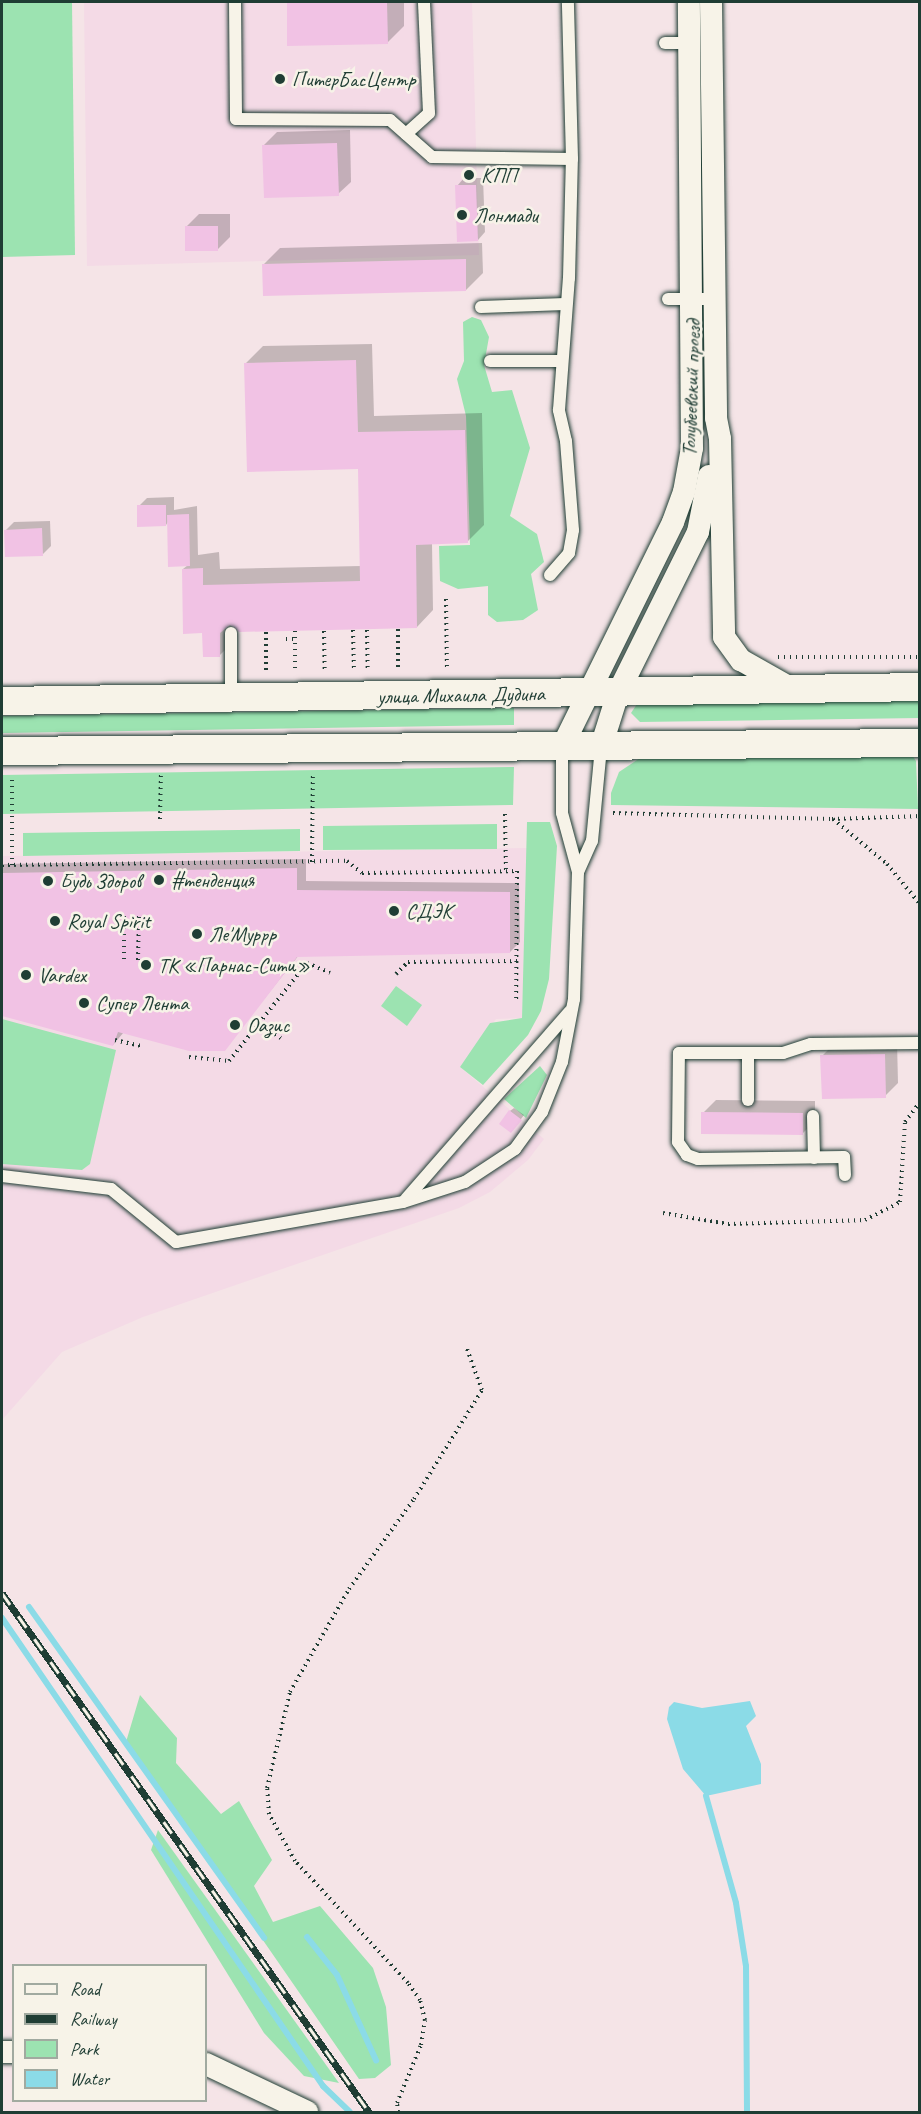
<!DOCTYPE html>
<meta charset="utf-8">
<style>
body{margin:0}
#map{position:relative;width:921px;height:2114px;overflow:hidden;background:#f5e4e7;font-family:Caveat,sans-serif}
div>[style]{position:absolute}
[style*='--x']{left:calc(var(--x)*1px);top:calc(var(--y)*1px);width:calc(var(--w)*1px);rotate:calc(var(--a)*1deg)}
.built>*{inset:0;background:#f4dae6}
.green>*{inset:0;background:#9ce3b1}
.water>*{inset:0;background:#8bdbe7}
.shadow>*{inset:0;background:#0003}
.stream>*{height:6px;margin:-3px;padding:0 3px;transform-origin:3px;border-radius:3px;background:#8bdbe7}
.building>*{inset:0;background:#f1c2e4}
.path>*{height:4px;margin-top:-2px;transform-origin:0;background:repeating-linear-gradient(90deg,#1f3d34 0 1.5px,transparent 0 6px)}
.roads{filter:drop-shadow(0 0 2px #1f3d34) drop-shadow(0 0 2px #1f3d34)}
.service>*{height:12px;margin:-6px;padding:0 6px;transform-origin:6px;border-radius:6px;background:#f7f3e8}
.minor>*{height:22px;margin:-11px;padding:0 11px;transform-origin:11px;border-radius:11px;background:#f7f3e8}
.tertiary>*{height:28px;margin:-14px;padding:0 14px;transform-origin:14px;border-radius:14px;background:#f7f3e8}
.rail>*{height:7px;margin-top:-3.5px;transform-origin:0;background:repeating-linear-gradient(90deg,#f7f3e8 0 14px,#1f3d34 0 28px);box-sizing:border-box;border-block:2px solid #1f3d34}
.dots>*{width:16px;height:16px;translate:-50% -50%;box-sizing:border-box;border:3px solid #f7f3e8;border-radius:50%}
span{translate:-50% -50%;white-space:nowrap;text-align:center;line-height:1.15;-webkit-text-stroke:5px #f7f3e8;paint-order:stroke}
.poi-label{font-size:21px;color:#1f3d34}
.left{translate:0 -50%;text-align:left}
.street-label{font-size:21px;color:#1f3d34}
.frame{position:absolute;inset:0;border:3px solid #1f3d34;pointer-events:none}
.legend{position:absolute;left:12px;top:1964px;width:195px;height:138px;box-sizing:border-box;background:#f7f3e8;border:2px solid #a1aaa0;margin:0;padding:8px 10px;list-style:none;font-size:18px;color:#1f3d34}
.legend li{display:flex;align-items:center;gap:12px;height:30px}
.legend b{width:30px;border:2px solid #a1aaa0}
</style>
<div id="map">
<div class="built">
<i style="clip-path:polygon(84px 2px,472px 2px,479px 255px,87px 266px)"></i>
<i style="clip-path:polygon(527px 848px,522px 1018px,496px 1019px,460px 1067px,544px 1139px,528px 1160px,490px 1192px,459px 1208px,143px 1317px,62px 1352px,2px 1420px,2px 856px)"></i>
</div>
<div class="green">
<i style="clip-path:polygon(2px 2px,72px 2px,75px 255px,2px 257px)"></i>
<i style="clip-path:polygon(472px 317px,481px 320px,489px 337px,484px 365px,492px 392px,512px 390px,530px 448px,510px 516px,537px 534px,544px 562px,531px 574px,538px 610px,523px 620px,497px 622px,488px 615px,488px 586px,458px 589px,440px 581px,439px 546px,470px 545px,466px 416px,457px 379px,464px 361px,463px 322px)"></i>
<i style="clip-path:polygon(920px 700px,919px 718px,640px 722px,631px 713px,637px 704px)"></i>
<i style="clip-path:polygon(514px 708px,514px 725px,2px 733px,2px 716px)"></i>
<i style="clip-path:polygon(912px 755px,916px 761px,918px 809px,611px 805px,611px 793px,619px 772px,640px 758px)"></i>
<i style="clip-path:polygon(514px 767px,513px 805px,2px 814px,2px 775px)"></i>
<i style="clip-path:polygon(527px 822px,550px 822px,557px 846px,549px 979px,541px 1011px,528px 1035px,483px 1085px,460px 1067px,490px 1023px,522px 1018px)"></i>
<i style="clip-path:polygon(497px 824px,497px 849px,323px 850px,323px 826px)"></i>
<i style="clip-path:polygon(300px 829px,300px 851px,23px 856px,23px 833px)"></i>
<i style="clip-path:polygon(396px 986px,422px 1005px,407px 1026px,381px 1006px)"></i>
<i style="clip-path:polygon(2px 1019px,116px 1050px,90px 1164px,82px 1170px,2px 1164px)"></i>
<i style="clip-path:polygon(540px 1066px,547px 1075px,526px 1118px,504px 1099px)"></i>
<i style="clip-path:polygon(140px 1695px,177px 1738px,176px 1763px,221px 1814px,239px 1801px,272px 1860px,254px 1886px,273px 1922px,320px 1906px,373px 1968px,386px 2007px,391px 2065px,375px 2078px,359px 2079px,126px 1742px)"></i>
<i style="clip-path:polygon(158px 1830px,339px 2083px,304px 2076px,264px 2033px,151px 1850px)"></i>
</div>
<div class="water">
<i style="clip-path:polygon(750px 1701px,756px 1716px,746px 1726px,761px 1764px,761px 1784px,706px 1796px,683px 1769px,667px 1719px,669px 1707px,674px 1702px,702px 1708px)"></i>
</div>
<div class="shadow">
<i style="clip-path:polygon(288px 2px,404px 2px,404px 26px,387px 43px,289px 44px)"></i>
<i style="clip-path:polygon(350px 130px,351px 182px,338px 194px,264px 145px,277px 132px)"></i>
<i style="clip-path:polygon(464px 178px,483px 178px,485px 232px,478px 240px,457px 186px)"></i>
<i style="clip-path:polygon(199px 214px,230px 214px,230px 237px,217px 250px,187px 226px)"></i>
<i style="clip-path:polygon(482px 243px,483px 273px,466px 290px,263px 265px,280px 248px)"></i>
<i style="clip-path:polygon(372px 344px,374px 416px,482px 413px,484px 525px,467px 542px,432px 543px,433px 610px,417px 627px,238px 629px,237px 638px,220px 655px,204px 632px,183px 569px,188px 565px,168px 522px,166px 525px,139px 506px,147px 498px,174px 497px,174px 510px,197px 506px,198px 555px,219px 552px,220px 569px,361px 566px,359px 467px,246px 363px,263px 346px)"></i>
<i style="clip-path:polygon(50px 521px,51px 546px,43px 554px,5px 531px,14px 522px)"></i>
<i style="clip-path:polygon(306px 859px,306px 881px,519px 883px,520px 942px,510px 952px,299px 955px,224px 1049px,124px 1032px,113px 1045px,2px 1015px,2px 864px)"></i>
<i style="clip-path:polygon(897px 1042px,898px 1083px,885px 1096px,822px 1056px,835px 1043px)"></i>
<i style="clip-path:polygon(716px 1100px,815px 1101px,815px 1121px,802px 1134px,703px 1113px)"></i>
<i style="clip-path:polygon(514px 1108px,524px 1115px,515px 1127px,510px 1111px)"></i>
</div>
<div class="stream">
<i style="--x:29;--y:1607;--w:406;--a:54.6"></i>
<i style="--x:2;--y:1618;--w:568;--a:55.55"></i>
<i style="--x:323;--y:2086;--w:37;--a:44"></i>
<i style="--x:706;--y:1796;--w:111;--a:74.3"></i>
<i style="--x:736;--y:1903;--w:64;--a:81"></i>
<i style="--x:746;--y:1966;--w:146;--a:89.6"></i>
<i style="--x:307;--y:1937;--w:48;--a:51.7"></i>
<i style="--x:337;--y:1975;--w:94;--a:65.4"></i>
</div>
<div class="building">
<i style="clip-path:polygon(287px 2px,387px 2px,388px 44px,287px 46px)"></i>
<i style="clip-path:polygon(337px 143px,339px 196px,264px 198px,262px 145px)"></i>
<i style="clip-path:polygon(455px 185px,476px 185px,478px 241px,457px 242px)"></i>
<i style="clip-path:polygon(185px 226px,218px 226px,218px 251px,185px 251px)"></i>
<i style="clip-path:polygon(466px 259px,466px 291px,263px 296px,262px 264px)"></i>
<i style="clip-path:polygon(356px 360px,358px 432px,465px 430px,468px 543px,416px 545px,417px 628px,239px 632px,230px 625px,220px 633px,220px 657px,203px 657px,202px 633px,183px 634px,182px 569px,203px 568px,203px 585px,360px 581px,358px 469px,247px 472px,244px 363px)"></i>
<i style="clip-path:polygon(137px 505px,166px 505px,166px 526px,137px 527px)"></i>
<i style="clip-path:polygon(189px 514px,190px 566px,168px 567px,167px 515px)"></i>
<i style="clip-path:polygon(42px 528px,43px 556px,5px 557px,4px 530px)"></i>
<i style="clip-path:polygon(297px 868px,297px 890px,510px 892px,510px 953px,297px 957px,225px 1051px,189px 1051px,118px 1032px,113px 1046px,2px 1016px,2px 873px)"></i>
<i style="clip-path:polygon(885px 1054px,886px 1098px,822px 1099px,820px 1055px)"></i>
<i style="clip-path:polygon(509px 1110px,522px 1120px,511px 1133px,499px 1124px)"></i>
<i style="clip-path:polygon(701px 1112px,803px 1113px,803px 1135px,701px 1134px)"></i>
</div>
<div class="path">
<i style="--x:446;--y:599;--w:70;--a:89.2"></i>
<i style="--x:398;--y:629;--w:40;--a:90"></i>
<i style="--x:353;--y:630;--w:40;--a:88.6"></i>
<i style="--x:367;--y:630;--w:39;--a:89"></i>
<i style="--x:295;--y:631;--w:40;--a:90"></i>
<i style="--x:324;--y:631;--w:39;--a:89"></i>
<i style="--x:266;--y:632;--w:39;--a:90"></i>
<i style="--x:286;--y:639;--w:8;--a:0"></i>
<i style="--x:778;--y:657;--w:142;--a:0"></i>
<i style="--x:613;--y:813;--w:219;--a:1.6"></i>
<i style="--x:832;--y:819;--w:88;--a:-2"></i>
<i style="--x:505;--y:814;--w:57;--a:89"></i>
<i style="--x:160;--y:819;--w:46;--a:-88.8"></i>
<i style="--x:833;--y:819;--w:70;--a:39.8"></i>
<i style="--x:887;--y:864;--w:52;--a:50.5"></i>
<i style="--x:312;--y:862;--w:90;--a:-89.4"></i>
<i style="--x:2;--y:865;--w:345;--a:-0.7"></i>
<i style="--x:347;--y:861;--w:19;--a:39"></i>
<i style="--x:362;--y:873;--w:155;--a:-0.7"></i>
<i style="--x:517;--y:871;--w:129;--a:90.4"></i>
<i style="--x:12;--y:865;--w:90;--a:-90"></i>
<i style="--x:124;--y:959;--w:43;--a:-90"></i>
<i style="--x:138;--y:960;--w:44;--a:-88.7"></i>
<i style="--x:396;--y:974;--w:17;--a:-45"></i>
<i style="--x:408;--y:962;--w:109;--a:-0.5"></i>
<i style="--x:260;--y:1024;--w:25;--a:34"></i>
<i style="--x:115;--y:1040;--w:27;--a:13"></i>
<i style="--x:189;--y:1057;--w:40;--a:5.7"></i>
<i style="--x:229;--y:1061;--w:125;--a:-51.5"></i>
<i style="--x:307;--y:963;--w:25;--a:23"></i>
<i style="--x:663;--y:1213;--w:66;--a:9.6"></i>
<i style="--x:728;--y:1224;--w:137;--a:-1.7"></i>
<i style="--x:865;--y:1220;--w:39;--a:-27"></i>
<i style="--x:900;--y:1202;--w:80;--a:-86.4"></i>
<i style="--x:905;--y:1122;--w:25;--a:-53"></i>
<i style="--x:398;--y:2112;--w:9;--a:-96"></i>
<i style="--x:397;--y:2103;--w:63;--a:-67.5"></i>
<i style="--x:421;--y:2045;--w:25;--a:-81"></i>
<i style="--x:425;--y:2020;--w:21;--a:-104"></i>
<i style="--x:420;--y:2000;--w:21;--a:-125"></i>
<i style="--x:408;--y:1983;--w:166;--a:-132.8"></i>
<i style="--x:295;--y:1861;--w:54;--a:-119"></i>
<i style="--x:269;--y:1814;--w:26;--a:-94"></i>
<i style="--x:267;--y:1788;--w:99;--a:-76.5"></i>
<i style="--x:290;--y:1692;--w:119;--a:-60.2"></i>
<i style="--x:349;--y:1589;--w:111;--a:-54.2"></i>
<i style="--x:414;--y:1499;--w:128;--a:-58"></i>
<i style="--x:482;--y:1390;--w:44;--a:-110.1"></i>
</div>
<div class="roads">
<div class="service">
<i style="--x:235;--y:2;--w:117;--a:89.5"></i>
<i style="--x:236;--y:119;--w:154;--a:0.4"></i>
<i style="--x:390;--y:120;--w:56;--a:41.4"></i>
<i style="--x:432;--y:157;--w:140;--a:0.8"></i>
<i style="--x:665;--y:43;--w:27;--a:0"></i>
<i style="--x:406;--y:134;--w:31;--a:-42"></i>
<i style="--x:429;--y:113;--w:111;--a:-92.6"></i>
<i style="--x:668;--y:299;--w:47;--a:0"></i>
<i style="--x:481;--y:307;--w:84;--a:-2"></i>
<i style="--x:490;--y:361;--w:70;--a:0"></i>
<i style="--x:550;--y:575;--w:29;--a:-49"></i>
<i style="--x:569;--y:553;--w:23;--a:-80"></i>
<i style="--x:573;--y:530;--w:89;--a:-94.5"></i>
<i style="--x:566;--y:441;--w:32;--a:-103"></i>
<i style="--x:559;--y:410;--w:132;--a:-85.7"></i>
<i style="--x:569;--y:278;--w:119;--a:-88.6"></i>
<i style="--x:572;--y:159;--w:157;--a:-91.5"></i>
<i style="--x:231;--y:633;--w:65;--a:90"></i>
<i style="--x:578;--y:872;--w:34;--a:-66"></i>
<i style="--x:592;--y:841;--w:94;--a:-84.5"></i>
<i style="--x:748;--y:1053;--w:47;--a:90"></i>
<i style="--x:813;--y:1116;--w:42;--a:88.6"></i>
<i style="--x:845;--y:1175;--w:18;--a:-93"></i>
<i style="--x:844;--y:1157;--w:146;--a:179.2"></i>
<i style="--x:698;--y:1159;--w:12;--a:-160"></i>
<i style="--x:687;--y:1155;--w:16;--a:-125"></i>
<i style="--x:678;--y:1142;--w:89;--a:-89.4"></i>
<i style="--x:679;--y:1053;--w:104;--a:0"></i>
<i style="--x:783;--y:1053;--w:29;--a:-18"></i>
<i style="--x:811;--y:1044;--w:109;--a:-0.5"></i>
<i style="--x:2;--y:1176;--w:110;--a:6.8"></i>
<i style="--x:111;--y:1189;--w:84;--a:39.2"></i>
<i style="--x:176;--y:1242;--w:230;--a:-10"></i>
<i style="--x:403;--y:1202;--w:65;--a:-17.9"></i>
<i style="--x:465;--y:1182;--w:60;--a:-33.4"></i>
<i style="--x:515;--y:1149;--w:46;--a:-53.9"></i>
<i style="--x:542;--y:1112;--w:54;--a:-68.2"></i>
<i style="--x:562;--y:1062;--w:64;--a:-79.2"></i>
<i style="--x:574;--y:999;--w:127;--a:-88.2"></i>
<i style="--x:578;--y:872;--w:61;--a:-105.2"></i>
<i style="--x:562;--y:813;--w:66;--a:-90"></i>
<i style="--x:406;--y:1199;--w:249;--a:-48.9"></i>
</div>
<div class="minor">
<i style="--x:711;--y:2;--w:416;--a:89.3"></i>
<i style="--x:716;--y:418;--w:21;--a:79"></i>
<i style="--x:720;--y:439;--w:198;--a:88.8"></i>
<i style="--x:724;--y:637;--w:29;--a:54"></i>
<i style="--x:741;--y:660;--w:59;--a:29.6"></i>
<i style="--x:562;--y:747;--w:251;--a:-63.7"></i>
<i style="--x:673;--y:522;--w:32;--a:-70"></i>
<i style="--x:684;--y:492;--w:45;--a:-79.7"></i>
<i style="--x:692;--y:448;--w:446;--a:-90.4"></i>
<i style="--x:601;--y:747;--w:57;--a:-72.5"></i>
<i style="--x:618;--y:693;--w:180;--a:-63.6"></i>
<i style="--x:698;--y:532;--w:57;--a:-78.9"></i>
<i style="--x:2;--y:2052;--w:12;--a:0"></i>
<i style="--x:206;--y:2064;--w:112;--a:25.4"></i>
</div>
<div class="tertiary">
<i style="--x:2;--y:701;--w:918;--a:-0.87"></i>
<i style="--x:2;--y:751;--w:918;--a:-0.5"></i>
</div>
</div>
<div class="rail">
<i style="--x:2;--y:1593;--w:636;--a:54.73"></i>
</div>
<div class="dots">
<i style="left:280px;top:79px;background:#1f3d34"></i>
<i style="left:469px;top:175px;background:#1f3d34"></i>
<i style="left:462px;top:215px;background:#1f3d34"></i>
<i style="left:159px;top:880px;background:#1f3d34"></i>
<i style="left:48px;top:881px;background:#1f3d34"></i>
<i style="left:394px;top:911px;background:#1f3d34"></i>
<i style="left:55px;top:921px;background:#1f3d34"></i>
<i style="left:197px;top:934px;background:#1f3d34"></i>
<i style="left:146px;top:965px;background:#1f3d34"></i>
<i style="left:26px;top:975px;background:#1f3d34"></i>
<i style="left:84px;top:1003px;background:#1f3d34"></i>
<i style="left:235px;top:1025px;background:#1f3d34"></i>
</div>
<div class="poi-label">
<span class="left" style="left:292px;top:79px">ПитерБасЦентр</span>
<span class="left" style="left:481px;top:175px">КПП</span>
<span class="left" style="left:474px;top:215px">Лонмади</span>
<span class="left" style="left:171px;top:880px">#тенденция</span>
<span class="left" style="left:60px;top:881px">Будь Здоров</span>
<span class="left" style="left:406px;top:911px">СДЭК</span>
<span class="left" style="left:67px;top:921px">Royal Spirit</span>
<span class="left" style="left:209px;top:934px">Ле'Муррр</span>
<span class="left" style="left:158px;top:965px">ТК «Парнас-Сити»</span>
<span class="left" style="left:38px;top:975px">Vardex</span>
<span class="left" style="left:96px;top:1003px">Супер Лента</span>
<span class="left" style="left:247px;top:1025px">Оазис</span>
</div>
<div class="street-label">
<span style="left:691px;top:388px;rotate:-88deg">Толубеевский проезд</span>
<span style="left:461px;top:695px;rotate:-1deg">улица Михаила Дудина</span>
</div>
<div class="frame"></div>
<ul class="legend">
<li><b style="height:8px;background:#f7f3e8"></b>Road</li>
<li><b style="height:8px;background:#1f3d34"></b>Railway</li>
<li><b style="height:16px;background:#9ce3b1"></b>Park</li>
<li><b style="height:16px;background:#8bdbe7"></b>Water</li>
</ul>
</div>
